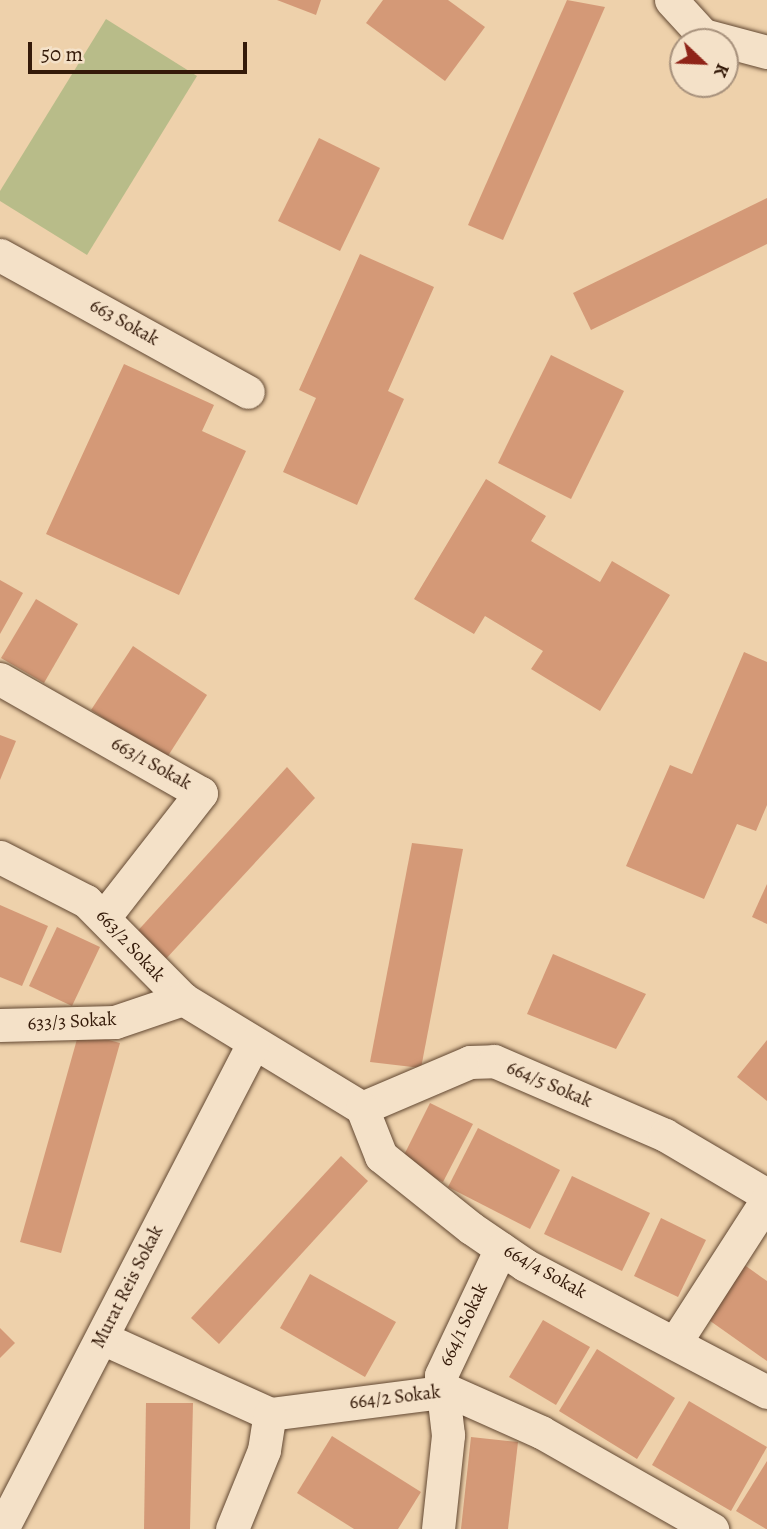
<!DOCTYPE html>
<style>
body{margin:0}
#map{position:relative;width:767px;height:1529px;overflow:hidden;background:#eed1ab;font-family:Alegreya,serif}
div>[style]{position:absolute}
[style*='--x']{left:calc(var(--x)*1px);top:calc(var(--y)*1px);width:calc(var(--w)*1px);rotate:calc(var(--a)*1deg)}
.green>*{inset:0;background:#b8bc89}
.building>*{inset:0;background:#d49977}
.roads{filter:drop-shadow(0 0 2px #624832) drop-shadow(0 0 2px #624832)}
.minor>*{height:33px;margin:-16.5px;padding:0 16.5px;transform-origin:16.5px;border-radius:16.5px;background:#f4e1c8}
span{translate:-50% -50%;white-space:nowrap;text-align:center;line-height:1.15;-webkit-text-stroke:5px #f4e1c8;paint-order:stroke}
.street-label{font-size:19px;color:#341a09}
.north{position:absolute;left:669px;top:28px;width:70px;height:70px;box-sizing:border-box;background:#f4e1c8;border:2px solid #a7917c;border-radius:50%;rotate:113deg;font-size:19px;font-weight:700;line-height:28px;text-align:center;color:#341a09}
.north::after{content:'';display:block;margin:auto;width:24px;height:32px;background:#8f2418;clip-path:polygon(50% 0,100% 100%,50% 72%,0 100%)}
.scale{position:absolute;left:28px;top:42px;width:219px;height:32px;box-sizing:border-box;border:4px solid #341a09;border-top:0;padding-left:9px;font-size:21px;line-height:24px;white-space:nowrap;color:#341a09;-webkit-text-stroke:5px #f4e1c8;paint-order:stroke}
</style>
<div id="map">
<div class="green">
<i style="clip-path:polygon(106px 19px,197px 76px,87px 255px,0 201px,0 191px)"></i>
</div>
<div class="building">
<i style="clip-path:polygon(277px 0,321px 0,316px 15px)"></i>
<i style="clip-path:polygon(383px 0,448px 0,485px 27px,445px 81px,366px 23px)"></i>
<i style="clip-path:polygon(567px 0,605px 7px,503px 240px,468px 225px)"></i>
<i style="clip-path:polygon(319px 138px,380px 168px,340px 251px,278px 221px)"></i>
<i style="clip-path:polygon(767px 198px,767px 244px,591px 330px,573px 293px)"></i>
<i style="clip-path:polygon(360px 254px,434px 287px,388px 391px,404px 399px,357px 505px,283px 472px,316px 398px,299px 390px)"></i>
<i style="clip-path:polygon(551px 355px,624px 391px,571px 499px,498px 463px)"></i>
<i style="clip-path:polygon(124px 364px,214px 405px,202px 431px,246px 451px,179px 595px,46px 534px)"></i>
<i style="clip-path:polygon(486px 479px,546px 516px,531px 541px,600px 582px,612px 561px,670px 595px,600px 711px,531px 669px,543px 651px,485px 616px,474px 634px,414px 599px)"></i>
<i style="clip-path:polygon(0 580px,23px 593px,0 634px)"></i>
<i style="clip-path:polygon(36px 599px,78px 624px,44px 683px,1px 658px)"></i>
<i style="clip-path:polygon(133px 646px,207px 695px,166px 759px,91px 710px)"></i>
<i style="clip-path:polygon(744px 652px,767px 662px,767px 805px,756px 831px,737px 824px,704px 899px,626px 866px,670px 765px,692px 774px)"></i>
<i style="clip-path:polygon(0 735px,16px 741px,0 780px)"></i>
<i style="clip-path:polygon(287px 767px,315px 798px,163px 962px,133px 936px)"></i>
<i style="clip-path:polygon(412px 843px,463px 849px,421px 1068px,370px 1062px)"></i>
<i style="clip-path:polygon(767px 884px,767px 924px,752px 917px)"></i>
<i style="clip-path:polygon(0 905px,48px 926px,22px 986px,0 977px)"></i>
<i style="clip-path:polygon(57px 927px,100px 947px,72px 1006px,29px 986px)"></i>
<i style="clip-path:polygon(553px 954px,646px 994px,616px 1049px,527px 1014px)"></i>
<i style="clip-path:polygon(79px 1032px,120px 1043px,61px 1253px,20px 1242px)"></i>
<i style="clip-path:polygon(767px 1040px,767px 1101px,737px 1077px)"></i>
<i style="clip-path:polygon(430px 1103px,473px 1124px,443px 1182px,401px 1161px)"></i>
<i style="clip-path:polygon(478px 1128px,560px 1170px,530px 1229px,448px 1187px)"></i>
<i style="clip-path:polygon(341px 1156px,368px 1181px,219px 1344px,191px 1318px)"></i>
<i style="clip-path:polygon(572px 1176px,650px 1213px,622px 1271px,544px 1234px)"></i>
<i style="clip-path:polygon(661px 1218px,706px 1240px,678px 1297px,634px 1276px)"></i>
<i style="clip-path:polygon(743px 1264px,767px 1281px,767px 1361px,706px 1318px)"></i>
<i style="clip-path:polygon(310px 1274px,396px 1322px,365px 1377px,280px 1328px)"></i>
<i style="clip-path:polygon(543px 1320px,590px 1347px,556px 1405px,509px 1377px)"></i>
<i style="clip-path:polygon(0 1328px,15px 1343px,0 1358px)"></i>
<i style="clip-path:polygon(597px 1349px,675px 1398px,637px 1459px,559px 1411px)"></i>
<i style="clip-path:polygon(689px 1401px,767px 1447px,731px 1511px,652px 1465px)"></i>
<i style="clip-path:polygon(146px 1403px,193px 1403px,190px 1529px,144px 1529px)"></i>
<i style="clip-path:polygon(332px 1436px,421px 1492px,398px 1529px,354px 1529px,297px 1493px)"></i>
<i style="clip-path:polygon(471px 1437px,518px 1442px,508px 1529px,461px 1529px)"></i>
<i style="clip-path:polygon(767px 1461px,767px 1529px,766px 1529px,736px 1511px)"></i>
</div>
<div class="roads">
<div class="minor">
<i style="--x:671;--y:0;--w:47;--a:47.6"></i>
<i style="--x:703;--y:35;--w:66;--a:14.9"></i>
<i style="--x:0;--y:255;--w:283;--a:28.9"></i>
<i style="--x:0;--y:679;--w:231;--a:29.6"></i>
<i style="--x:201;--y:793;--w:157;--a:128"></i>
<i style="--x:0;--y:857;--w:97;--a:27.1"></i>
<i style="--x:86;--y:901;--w:138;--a:45.3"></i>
<i style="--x:183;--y:999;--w:210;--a:31.3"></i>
<i style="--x:362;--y:1108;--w:117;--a:-23.1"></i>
<i style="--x:470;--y:1062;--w:24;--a:-2"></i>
<i style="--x:494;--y:1061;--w:186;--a:23.4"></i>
<i style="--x:665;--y:1135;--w:118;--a:30.5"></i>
<i style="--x:0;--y:1025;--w:115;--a:-1.5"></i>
<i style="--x:115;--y:1022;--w:72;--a:-18.7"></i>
<i style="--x:362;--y:1108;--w:52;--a:68.4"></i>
<i style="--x:381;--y:1156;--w:115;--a:38.7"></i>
<i style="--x:471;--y:1228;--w:65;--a:34.4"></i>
<i style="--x:525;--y:1265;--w:273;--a:27.7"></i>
<i style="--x:102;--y:1338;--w:184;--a:24.3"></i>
<i style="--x:270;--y:1414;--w:180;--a:-7.3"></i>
<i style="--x:449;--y:1391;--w:101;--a:24"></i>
<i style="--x:541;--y:1432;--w:197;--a:29.6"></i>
<i style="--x:676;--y:1341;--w:168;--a:-57.2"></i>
<i style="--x:2;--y:1529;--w:546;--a:-62.64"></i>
<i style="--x:232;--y:1529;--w:85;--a:-67.9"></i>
<i style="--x:264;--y:1450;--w:36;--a:-81"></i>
<i style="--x:438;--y:1529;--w:95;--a:-83.9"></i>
<i style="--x:448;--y:1435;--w:60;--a:-96.7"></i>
<i style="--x:441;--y:1375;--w:140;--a:-64.7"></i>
</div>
</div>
<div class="street-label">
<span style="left:124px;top:323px;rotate:29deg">663 Sokak</span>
<span style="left:151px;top:764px;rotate:29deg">663/1 Sokak</span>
<span style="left:130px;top:946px;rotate:47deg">663/2 Sokak</span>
<span style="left:72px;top:1022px;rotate:-3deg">633/3 Sokak</span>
<span style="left:549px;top:1085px;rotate:23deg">664/5 Sokak</span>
<span style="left:545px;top:1272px;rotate:29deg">664/4 Sokak</span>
<span style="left:128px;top:1287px;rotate:-63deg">Murat Reis Sokak</span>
<span style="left:464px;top:1325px;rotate:-65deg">664/1 Sokak</span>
<span style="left:395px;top:1398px;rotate:-7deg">664/2 Sokak</span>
</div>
<div class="north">K</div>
<div class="scale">50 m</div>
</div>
